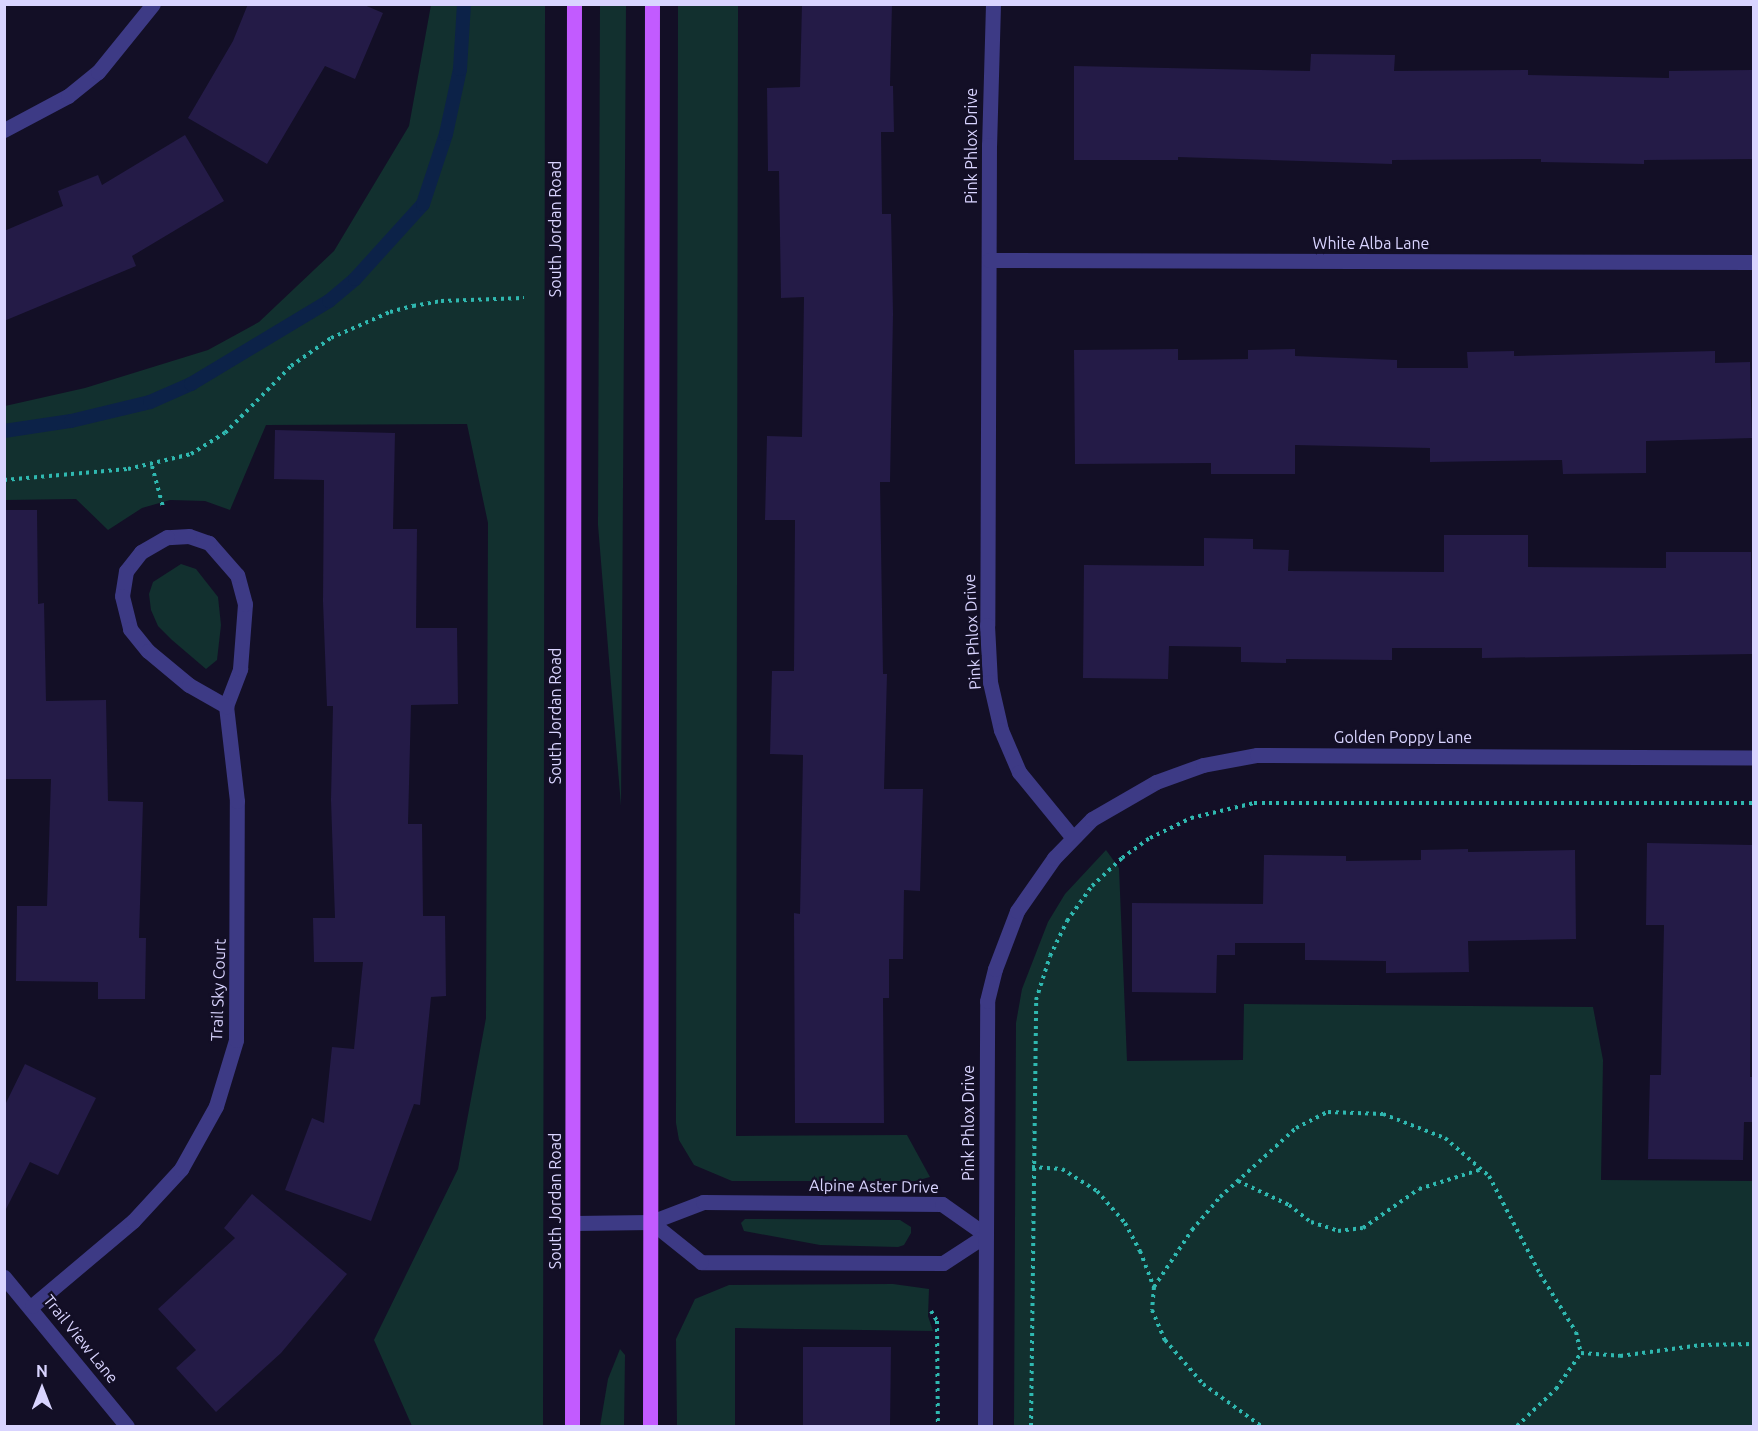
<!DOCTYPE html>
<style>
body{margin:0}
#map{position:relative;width:1758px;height:1431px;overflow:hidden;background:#130f26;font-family:Ubuntu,sans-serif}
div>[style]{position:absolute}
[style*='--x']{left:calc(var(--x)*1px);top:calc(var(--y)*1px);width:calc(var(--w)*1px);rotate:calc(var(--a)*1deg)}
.green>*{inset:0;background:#12302f}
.stream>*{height:14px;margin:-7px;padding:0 7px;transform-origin:7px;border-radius:7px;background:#0c2248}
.building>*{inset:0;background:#241b47}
.path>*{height:4px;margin-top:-2px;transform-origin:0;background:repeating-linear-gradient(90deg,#2fb8b0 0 3px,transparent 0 7.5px)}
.minor>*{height:15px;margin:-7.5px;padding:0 7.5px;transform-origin:7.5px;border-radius:7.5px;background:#3d3a85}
.major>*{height:15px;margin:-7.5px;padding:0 7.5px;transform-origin:7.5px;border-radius:7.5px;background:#c25bff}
span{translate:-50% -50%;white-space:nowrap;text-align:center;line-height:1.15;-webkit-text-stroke:4.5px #130f26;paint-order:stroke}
.street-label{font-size:16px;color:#d9d4ff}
.frame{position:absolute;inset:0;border:6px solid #d9d4ff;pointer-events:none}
.north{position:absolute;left:12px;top:1359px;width:60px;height:60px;-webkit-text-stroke:4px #130f26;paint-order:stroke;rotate:0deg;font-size:16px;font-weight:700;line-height:24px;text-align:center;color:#d9d4ff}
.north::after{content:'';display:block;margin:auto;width:21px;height:27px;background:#d9d4ff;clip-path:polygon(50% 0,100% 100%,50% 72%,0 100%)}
</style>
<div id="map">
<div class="green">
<i style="clip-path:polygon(431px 5px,545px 5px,543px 1426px,412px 1426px,374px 1340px,458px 1169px,486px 1018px,488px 523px,467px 424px,266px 425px,230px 510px,205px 501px,170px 500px,142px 508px,108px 530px,76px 499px,5px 500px,5px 406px,85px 388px,208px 350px,259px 322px,334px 251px,409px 126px)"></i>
<i style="clip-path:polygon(600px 5px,626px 5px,621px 806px,598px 525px)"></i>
<i style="clip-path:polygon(678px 5px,738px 5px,736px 1136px,907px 1135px,930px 1177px,915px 1181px,732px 1181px,694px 1165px,679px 1140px,676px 1123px)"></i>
<i style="clip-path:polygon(181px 564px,196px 569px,218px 597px,221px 625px,217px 660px,206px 669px,172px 640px,158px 626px,151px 610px,149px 594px,153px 582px)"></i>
<i style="clip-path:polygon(1106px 850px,1119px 868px,1127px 1061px,1243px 1060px,1244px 1004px,1593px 1007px,1603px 1060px,1601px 1180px,1753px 1181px,1753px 1426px,1014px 1426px,1016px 1023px,1022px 989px,1048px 922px,1065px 894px)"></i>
<i style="clip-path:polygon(745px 1219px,900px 1220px,911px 1227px,911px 1233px,904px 1245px,898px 1247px,820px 1245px,744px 1231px,741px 1223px)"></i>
<i style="clip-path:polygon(893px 1284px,929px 1289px,928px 1316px,933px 1331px,735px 1328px,735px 1426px,677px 1426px,676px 1339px,695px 1299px,729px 1285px)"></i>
<i style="clip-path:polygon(620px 1349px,625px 1355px,624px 1426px,600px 1426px,608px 1379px)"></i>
</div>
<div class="stream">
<i style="--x:4;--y:431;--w:68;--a:-8.5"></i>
<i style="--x:71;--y:421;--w:81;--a:-13.5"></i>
<i style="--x:150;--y:402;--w:45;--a:-23.7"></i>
<i style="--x:191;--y:384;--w:161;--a:-31"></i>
<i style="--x:329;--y:301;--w:34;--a:-40"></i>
<i style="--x:355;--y:279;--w:101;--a:-47.8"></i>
<i style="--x:423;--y:204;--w:74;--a:-71.8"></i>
<i style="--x:446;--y:134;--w:66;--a:-77.8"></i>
<i style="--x:460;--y:69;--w:65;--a:-86.5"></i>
</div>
<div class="building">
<i style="clip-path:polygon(248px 4px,362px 4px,383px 13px,355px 79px,325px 66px,267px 164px,188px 118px,233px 41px)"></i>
<i style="clip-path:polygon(802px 4px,892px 4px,890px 86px,893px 86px,894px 132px,881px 132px,882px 214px,891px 214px,893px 314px,890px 482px,880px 482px,883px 674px,887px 674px,884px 789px,923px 789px,920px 891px,904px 890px,903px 959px,889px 959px,889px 998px,883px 998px,884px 1123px,795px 1123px,794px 913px,800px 914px,803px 755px,770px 754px,772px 671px,794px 671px,795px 520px,765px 520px,767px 436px,802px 437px,804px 297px,781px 298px,779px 171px,768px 171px,767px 88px,800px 87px)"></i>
<i style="clip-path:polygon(1311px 54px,1395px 55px,1394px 71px,1528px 70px,1528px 75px,1669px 78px,1669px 71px,1752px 70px,1752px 159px,1644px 160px,1644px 164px,1541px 162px,1541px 159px,1392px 160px,1392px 164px,1178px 157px,1178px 160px,1074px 160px,1074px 66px,1310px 71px)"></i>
<i style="clip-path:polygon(185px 135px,224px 201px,132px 256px,136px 266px,4px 321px,4px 231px,63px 206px,58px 191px,98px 175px,102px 185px)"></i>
<i style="clip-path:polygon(1178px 349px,1178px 360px,1248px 359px,1248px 350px,1295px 349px,1295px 356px,1397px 360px,1397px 368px,1468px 368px,1467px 352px,1514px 351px,1514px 356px,1715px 351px,1715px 363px,1750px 362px,1752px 438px,1646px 441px,1646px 473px,1563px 474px,1562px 460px,1430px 462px,1430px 448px,1295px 445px,1295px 474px,1211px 474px,1211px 463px,1075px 464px,1074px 350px)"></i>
<i style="clip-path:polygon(275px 430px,395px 433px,393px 529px,417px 529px,416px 628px,457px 628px,458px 704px,411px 705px,408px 824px,422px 824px,423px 916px,445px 916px,446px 996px,431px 997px,420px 1105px,414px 1104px,371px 1221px,285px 1190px,312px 1118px,324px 1123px,332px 1047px,354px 1049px,363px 962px,314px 962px,313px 918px,335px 918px,331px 800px,333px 706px,327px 706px,323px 601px,324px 480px,274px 479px)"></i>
<i style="clip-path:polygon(4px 510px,37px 510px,38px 604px,44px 603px,46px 701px,106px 700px,108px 801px,143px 802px,139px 938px,146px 938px,145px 999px,98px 999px,98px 982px,16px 981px,17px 906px,47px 906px,51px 779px,4px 779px)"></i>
<i style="clip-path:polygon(1444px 535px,1528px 535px,1528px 567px,1666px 568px,1666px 552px,1751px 552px,1752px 654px,1482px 658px,1482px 648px,1392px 648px,1392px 660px,1286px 659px,1286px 663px,1241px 662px,1241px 647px,1169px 646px,1168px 679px,1083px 678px,1084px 565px,1204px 566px,1204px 538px,1253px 539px,1253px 549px,1289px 550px,1288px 571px,1444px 572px)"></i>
<i style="clip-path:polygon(1647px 843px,1752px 845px,1750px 1077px,1754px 1077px,1754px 1122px,1744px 1122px,1743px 1160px,1648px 1159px,1650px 1075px,1661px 1075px,1664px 925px,1646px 925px)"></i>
<i style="clip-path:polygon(1468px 849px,1468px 852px,1575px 850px,1576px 939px,1468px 941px,1469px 972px,1386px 973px,1386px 961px,1305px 960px,1305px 943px,1235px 943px,1235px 955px,1217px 955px,1216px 993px,1132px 992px,1132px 903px,1263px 904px,1264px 855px,1346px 856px,1346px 861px,1421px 860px,1421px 850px)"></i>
<i style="clip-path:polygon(25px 1064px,96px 1098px,58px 1175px,30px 1162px,4px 1213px,4px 1107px)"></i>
<i style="clip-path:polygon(252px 1194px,347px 1274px,281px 1353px,216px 1412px,176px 1368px,196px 1350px,158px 1309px,235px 1238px,224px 1228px)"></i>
<i style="clip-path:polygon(803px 1347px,891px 1347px,890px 1426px,803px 1426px)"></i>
</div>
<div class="path">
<i style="--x:152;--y:466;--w:42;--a:75"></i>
<i style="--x:4;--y:480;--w:124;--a:-5.1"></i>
<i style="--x:128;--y:469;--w:65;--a:-13.4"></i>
<i style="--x:191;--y:454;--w:40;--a:-32"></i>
<i style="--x:225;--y:433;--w:94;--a:-45.4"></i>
<i style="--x:291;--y:366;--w:49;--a:-35"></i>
<i style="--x:331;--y:338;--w:64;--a:-23.8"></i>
<i style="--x:390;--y:312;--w:24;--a:-15"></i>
<i style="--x:413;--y:306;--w:28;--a:-10"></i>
<i style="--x:441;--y:301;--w:83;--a:-2.1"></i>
<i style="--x:1032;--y:1167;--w:30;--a:4"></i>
<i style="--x:1062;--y:1169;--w:41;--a:32.2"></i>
<i style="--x:1097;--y:1191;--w:43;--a:48.8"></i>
<i style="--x:1125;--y:1223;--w:32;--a:62"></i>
<i style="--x:1140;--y:1251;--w:39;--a:69"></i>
<i style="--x:1154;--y:1287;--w:23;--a:95"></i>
<i style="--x:1152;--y:1310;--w:33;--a:67"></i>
<i style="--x:1165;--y:1340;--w:58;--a:49.2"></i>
<i style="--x:1203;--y:1384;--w:72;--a:35.9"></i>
<i style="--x:1238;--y:1181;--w:56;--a:25.2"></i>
<i style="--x:1289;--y:1205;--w:28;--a:38"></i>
<i style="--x:1311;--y:1222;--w:28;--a:18"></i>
<i style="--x:1338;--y:1231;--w:25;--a:-7"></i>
<i style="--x:1363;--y:1228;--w:68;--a:-34.9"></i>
<i style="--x:1419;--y:1189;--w:66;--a:-17.6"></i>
<i style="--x:1154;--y:1287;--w:69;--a:-56.3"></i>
<i style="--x:1192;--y:1230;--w:43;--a:-49.7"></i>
<i style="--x:1220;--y:1197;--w:103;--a:-42.2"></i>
<i style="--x:1296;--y:1128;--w:36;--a:-27"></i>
<i style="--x:1328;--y:1112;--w:55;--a:2.1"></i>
<i style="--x:1383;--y:1114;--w:66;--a:21.2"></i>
<i style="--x:1445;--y:1138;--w:58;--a:40.8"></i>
<i style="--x:1489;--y:1176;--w:110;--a:62.5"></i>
<i style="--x:1540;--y:1274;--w:68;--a:58.2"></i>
<i style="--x:1576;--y:1332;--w:22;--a:77"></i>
<i style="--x:931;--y:1311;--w:12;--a:59"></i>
<i style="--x:937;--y:1321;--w:105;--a:89.5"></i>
<i style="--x:1031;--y:1426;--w:426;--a:-89.3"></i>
<i style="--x:1036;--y:1000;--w:46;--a:-72.3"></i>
<i style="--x:1050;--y:956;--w:39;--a:-64"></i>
<i style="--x:1067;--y:921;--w:43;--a:-54.5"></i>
<i style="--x:1092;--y:886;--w:41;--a:-43"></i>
<i style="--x:1122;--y:858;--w:34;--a:-36"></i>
<i style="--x:1150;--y:838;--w:46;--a:-26"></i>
<i style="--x:1191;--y:818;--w:65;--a:-13.4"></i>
<i style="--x:1254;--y:803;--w:500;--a:0"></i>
<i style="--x:1517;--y:1426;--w:54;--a:-43.5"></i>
<i style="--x:1556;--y:1389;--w:44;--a:-55.2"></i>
<i style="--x:1581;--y:1353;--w:39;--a:4"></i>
<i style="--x:1620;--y:1356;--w:82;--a:-7.7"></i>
<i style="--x:1701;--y:1345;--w:53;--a:-1.1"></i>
</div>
<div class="minor">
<i style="--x:993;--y:4;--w:141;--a:91.6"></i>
<i style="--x:989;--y:145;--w:480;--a:90.2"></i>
<i style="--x:987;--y:625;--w:57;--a:87"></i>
<i style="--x:990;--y:682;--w:49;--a:77.1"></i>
<i style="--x:1001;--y:730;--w:46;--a:66.8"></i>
<i style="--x:1019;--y:772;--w:85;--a:50.7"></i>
<i style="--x:4;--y:130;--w:72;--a:-28"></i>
<i style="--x:68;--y:96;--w:38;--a:-39"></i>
<i style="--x:98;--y:72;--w:87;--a:-51"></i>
<i style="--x:989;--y:260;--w:765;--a:0.15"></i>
<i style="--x:574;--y:1223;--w:77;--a:-0.7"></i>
<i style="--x:651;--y:1222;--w:56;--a:-21"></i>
<i style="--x:703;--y:1202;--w:239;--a:0.5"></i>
<i style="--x:942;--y:1204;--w:54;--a:35.2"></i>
<i style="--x:986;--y:1235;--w:51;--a:146.9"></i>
<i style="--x:943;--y:1263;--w:242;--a:-179.8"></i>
<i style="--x:701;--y:1262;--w:64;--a:-141.3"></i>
<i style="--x:4;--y:1277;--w:193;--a:50.5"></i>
<i style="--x:32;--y:1306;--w:132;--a:-40.1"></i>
<i style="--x:133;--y:1221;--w:71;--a:-47.3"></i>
<i style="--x:181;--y:1169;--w:72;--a:-60.9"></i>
<i style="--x:216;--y:1106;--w:69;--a:-73.1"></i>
<i style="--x:236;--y:1040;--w:239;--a:-89.8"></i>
<i style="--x:237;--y:801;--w:96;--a:-96.6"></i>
<i style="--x:226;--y:706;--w:40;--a:-69"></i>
<i style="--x:240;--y:669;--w:65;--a:-85.6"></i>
<i style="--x:245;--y:604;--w:30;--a:-105"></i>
<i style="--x:237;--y:575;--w:43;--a:-131.2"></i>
<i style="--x:209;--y:543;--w:21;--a:-161"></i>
<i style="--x:189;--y:536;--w:22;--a:177"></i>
<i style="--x:167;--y:537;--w:30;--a:150"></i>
<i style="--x:141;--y:552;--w:24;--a:128"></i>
<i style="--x:126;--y:571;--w:25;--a:99"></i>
<i style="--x:122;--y:596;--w:34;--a:76"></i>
<i style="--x:130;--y:629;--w:28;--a:51"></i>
<i style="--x:148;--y:651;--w:53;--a:39.7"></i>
<i style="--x:189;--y:685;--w:43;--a:29.6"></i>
<i style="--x:985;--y:1426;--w:425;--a:-89.7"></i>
<i style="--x:987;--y:1001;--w:33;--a:-76"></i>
<i style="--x:995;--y:969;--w:62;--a:-69.2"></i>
<i style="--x:1017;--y:911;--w:65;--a:-55.1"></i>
<i style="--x:1054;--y:858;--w:54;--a:-45.7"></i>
<i style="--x:1092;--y:819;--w:74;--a:-30"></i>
<i style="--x:1156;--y:782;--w:50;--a:-19.9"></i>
<i style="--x:1203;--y:765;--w:55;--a:-10.5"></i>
<i style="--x:1257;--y:755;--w:497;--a:0.3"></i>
</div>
<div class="major">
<i style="--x:572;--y:1426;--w:1422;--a:-89.92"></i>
<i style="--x:650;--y:1426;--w:1422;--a:-89.92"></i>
</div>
<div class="street-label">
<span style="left:971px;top:146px;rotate:-90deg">Pink Phlox Drive</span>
<span style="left:555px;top:229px;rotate:-90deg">South Jordan Road</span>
<span style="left:1371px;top:243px">White Alba Lane</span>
<span style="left:972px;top:632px;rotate:-93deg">Pink Phlox Drive</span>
<span style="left:555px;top:716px;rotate:-90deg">South Jordan Road</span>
<span style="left:1403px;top:737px">Golden Poppy Lane</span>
<span style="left:218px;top:990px;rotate:-88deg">Trail Sky Court</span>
<span style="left:968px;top:1123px;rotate:-90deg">Pink Phlox Drive</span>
<span style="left:874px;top:1186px;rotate:1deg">Alpine Aster Drive</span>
<span style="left:555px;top:1201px;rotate:-90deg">South Jordan Road</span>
<span style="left:81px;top:1339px;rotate:51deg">Trail View Lane</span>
</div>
<div class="frame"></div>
<div class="north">N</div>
</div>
